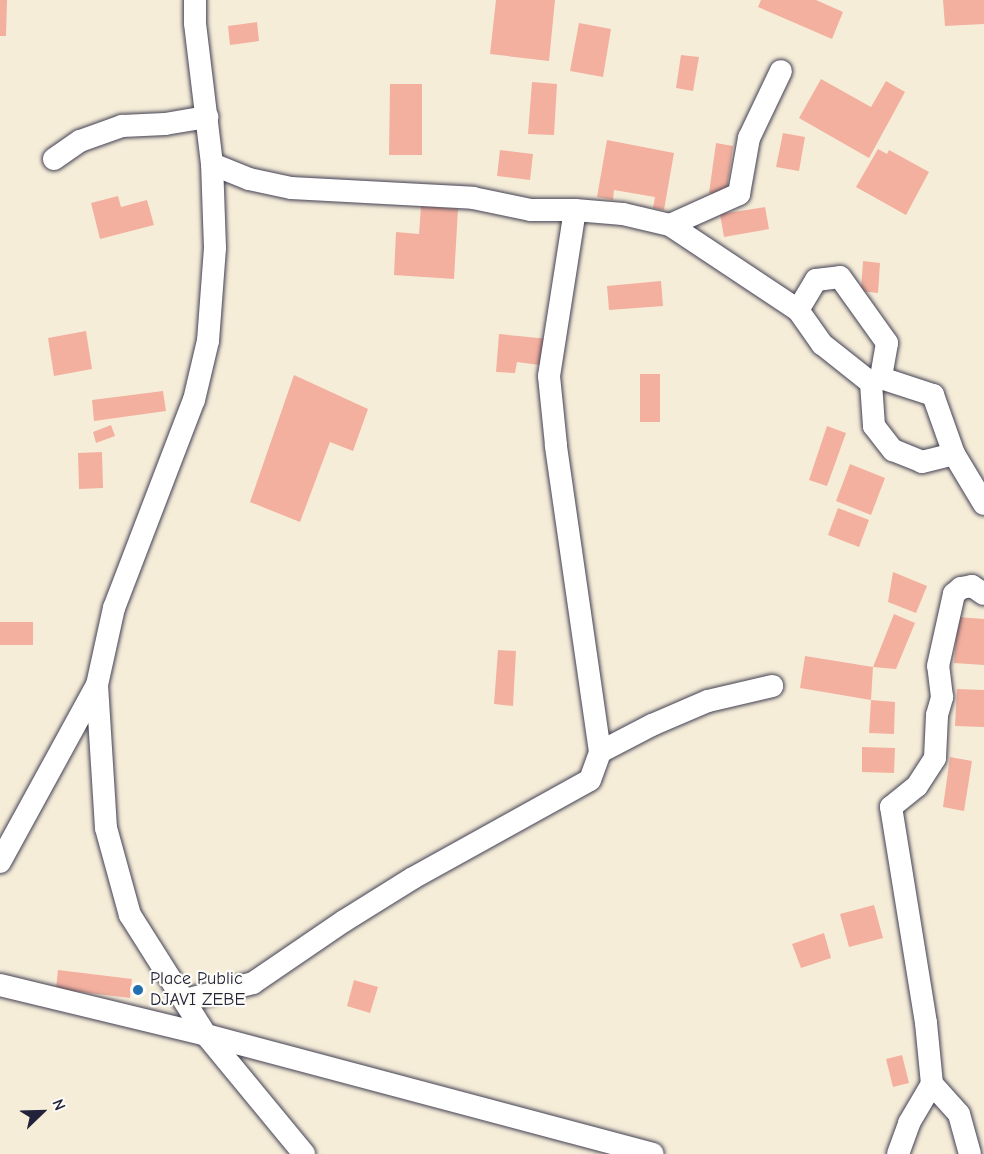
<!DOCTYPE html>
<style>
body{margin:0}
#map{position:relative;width:984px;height:1154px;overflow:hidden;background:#f6edd9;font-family:"Comic Neue",sans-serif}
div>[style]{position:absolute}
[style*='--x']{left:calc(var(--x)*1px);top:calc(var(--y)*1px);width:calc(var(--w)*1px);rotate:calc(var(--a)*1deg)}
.building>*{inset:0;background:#f3b09f}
.roads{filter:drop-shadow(0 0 2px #424053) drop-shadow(0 0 2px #424053)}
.minor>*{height:22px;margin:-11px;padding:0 11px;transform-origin:11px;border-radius:11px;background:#fff}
.dots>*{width:16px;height:16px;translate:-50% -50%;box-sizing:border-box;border:3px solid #fdfcf7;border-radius:50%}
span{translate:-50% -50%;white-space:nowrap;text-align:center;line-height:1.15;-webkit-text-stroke:4.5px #fdfcf7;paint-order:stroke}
.poi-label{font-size:18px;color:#22223b}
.left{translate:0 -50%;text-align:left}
.north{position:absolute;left:12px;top:1082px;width:60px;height:60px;-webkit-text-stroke:4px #fdfcf7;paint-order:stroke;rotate:67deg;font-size:16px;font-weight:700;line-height:24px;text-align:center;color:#22223b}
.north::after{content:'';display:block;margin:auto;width:21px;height:27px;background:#22223b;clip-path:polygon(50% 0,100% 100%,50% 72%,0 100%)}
</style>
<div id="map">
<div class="building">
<i style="clip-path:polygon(0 0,7px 0,6px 36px,0 36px)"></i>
<i style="clip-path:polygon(496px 0,555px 0,549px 61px,490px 54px)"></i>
<i style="clip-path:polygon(761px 0,816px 0,843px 12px,832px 39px,758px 7px)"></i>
<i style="clip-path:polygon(943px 0,984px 0,984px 24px,945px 26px)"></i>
<i style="clip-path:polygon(257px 22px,259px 41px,230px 45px,228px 26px)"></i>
<i style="clip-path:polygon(579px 23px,611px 29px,603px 77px,570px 71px)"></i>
<i style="clip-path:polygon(681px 55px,699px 57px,693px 91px,676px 88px)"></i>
<i style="clip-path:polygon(821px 79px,871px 107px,886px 81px,905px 92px,869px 158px,799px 118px)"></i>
<i style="clip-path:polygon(532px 82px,557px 84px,554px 135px,528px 134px)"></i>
<i style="clip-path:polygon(390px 84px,422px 84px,422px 155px,389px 155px)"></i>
<i style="clip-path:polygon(783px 133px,805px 137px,799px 171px,776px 167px)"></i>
<i style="clip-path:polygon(607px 140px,674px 153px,664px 210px,653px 208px,655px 197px,614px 190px,613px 200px,597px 197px)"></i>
<i style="clip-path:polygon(716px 143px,733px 146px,726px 196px,709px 193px)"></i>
<i style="clip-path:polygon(878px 149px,887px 154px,889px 150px,929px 172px,906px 215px,856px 187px)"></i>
<i style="clip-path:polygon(500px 150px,533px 154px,530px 180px,497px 176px)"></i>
<i style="clip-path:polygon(118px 196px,121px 207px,147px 200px,154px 225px,100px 239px,91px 203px)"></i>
<i style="clip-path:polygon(421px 206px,458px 209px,454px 279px,394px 275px,396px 232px,419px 234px)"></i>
<i style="clip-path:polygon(765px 207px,769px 229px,724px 237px,720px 214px)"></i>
<i style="clip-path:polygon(863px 261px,880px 263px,878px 293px,861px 291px)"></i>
<i style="clip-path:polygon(661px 281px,663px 306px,609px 310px,607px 286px)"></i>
<i style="clip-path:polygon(86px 331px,92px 369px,54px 376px,48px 338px)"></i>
<i style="clip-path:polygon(499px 334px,549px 339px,547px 366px,517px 362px,515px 373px,496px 372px)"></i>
<i style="clip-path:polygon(640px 374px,660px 374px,660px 422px,640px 422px)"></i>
<i style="clip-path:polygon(294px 375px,368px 409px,353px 451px,330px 442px,300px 522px,250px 502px)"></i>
<i style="clip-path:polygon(163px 391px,166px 411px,94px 421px,92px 400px)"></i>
<i style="clip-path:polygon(111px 425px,115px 436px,96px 443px,93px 432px)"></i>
<i style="clip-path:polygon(827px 426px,846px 433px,827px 486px,809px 480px)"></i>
<i style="clip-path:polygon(102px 452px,103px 488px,79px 489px,78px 453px)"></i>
<i style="clip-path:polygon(850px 464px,885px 478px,871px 515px,836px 501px)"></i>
<i style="clip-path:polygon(838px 508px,869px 520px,859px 547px,828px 535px)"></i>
<i style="clip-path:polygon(893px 572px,927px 586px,916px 613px,888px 602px)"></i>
<i style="clip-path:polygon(894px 614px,915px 623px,896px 669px,873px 667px,871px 700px,895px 702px,894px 734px,869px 733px,871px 700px,800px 688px,805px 656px,873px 667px)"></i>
<i style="clip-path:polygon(958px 617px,984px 619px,984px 665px,954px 663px)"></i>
<i style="clip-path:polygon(0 622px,33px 622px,33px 645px,0 645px)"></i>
<i style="clip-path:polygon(498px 650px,516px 651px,513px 706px,494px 704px)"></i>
<i style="clip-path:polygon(957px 689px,984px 690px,984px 727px,955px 726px)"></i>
<i style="clip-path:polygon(862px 747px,895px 748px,894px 773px,862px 772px)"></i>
<i style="clip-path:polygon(950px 757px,972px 761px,964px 811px,943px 807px)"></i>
<i style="clip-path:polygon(874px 905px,883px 938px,849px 947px,840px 914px)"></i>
<i style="clip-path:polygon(824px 933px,831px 958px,801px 968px,792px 944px)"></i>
<i style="clip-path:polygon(58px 970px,132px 979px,130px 998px,56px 989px)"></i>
<i style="clip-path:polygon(354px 980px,378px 987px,370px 1013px,347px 1006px)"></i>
<i style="clip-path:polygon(902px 1055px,909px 1083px,893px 1087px,886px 1059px)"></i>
</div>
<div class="roads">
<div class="minor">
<i style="--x:54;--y:159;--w:32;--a:-35"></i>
<i style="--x:80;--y:141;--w:45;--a:-19.7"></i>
<i style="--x:122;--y:126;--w:43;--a:-2.7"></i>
<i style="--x:165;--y:124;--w:43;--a:-9.5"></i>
<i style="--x:212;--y:164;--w:40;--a:22"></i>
<i style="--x:249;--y:179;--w:43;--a:12.1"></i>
<i style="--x:291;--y:188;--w:182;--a:3.1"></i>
<i style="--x:473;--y:198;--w:59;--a:11.7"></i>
<i style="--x:531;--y:210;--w:44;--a:0"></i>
<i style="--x:575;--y:210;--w:48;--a:4.8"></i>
<i style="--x:623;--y:214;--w:48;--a:13.2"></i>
<i style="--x:670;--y:225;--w:154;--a:33.6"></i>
<i style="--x:798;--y:310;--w:42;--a:54.8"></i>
<i style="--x:822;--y:344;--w:63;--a:38.5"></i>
<i style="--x:871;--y:383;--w:43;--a:86"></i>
<i style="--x:874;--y:426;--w:31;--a:52"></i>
<i style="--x:893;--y:450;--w:31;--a:22"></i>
<i style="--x:922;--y:462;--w:33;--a:-14"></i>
<i style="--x:954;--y:454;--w:58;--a:59"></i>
<i style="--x:670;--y:225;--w:76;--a:-24.2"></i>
<i style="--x:739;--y:194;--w:57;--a:-79.9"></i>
<i style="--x:749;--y:138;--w:74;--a:-64.5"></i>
<i style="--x:798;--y:310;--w:35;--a:-59"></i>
<i style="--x:816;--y:280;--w:24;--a:-7"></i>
<i style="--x:840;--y:277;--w:81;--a:54.5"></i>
<i style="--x:887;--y:343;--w:36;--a:100"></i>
<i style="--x:881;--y:378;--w:55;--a:18.1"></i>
<i style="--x:933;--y:395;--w:63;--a:70.4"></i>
<i style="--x:97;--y:685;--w:143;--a:86.4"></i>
<i style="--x:106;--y:828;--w:90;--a:74.6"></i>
<i style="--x:130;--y:915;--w:142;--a:57.7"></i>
<i style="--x:206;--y:1035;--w:154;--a:50.5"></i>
<i style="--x:600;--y:752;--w:59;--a:-27.4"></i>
<i style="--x:652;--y:725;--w:61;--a:-23.2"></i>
<i style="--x:708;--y:701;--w:66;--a:-13.2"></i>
<i style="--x:0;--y:862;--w:202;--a:-61.3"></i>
<i style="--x:97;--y:685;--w:79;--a:-77.6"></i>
<i style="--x:114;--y:608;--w:223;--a:-69"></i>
<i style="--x:194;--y:400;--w:61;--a:-76.7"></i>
<i style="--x:208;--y:341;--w:93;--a:-85.7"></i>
<i style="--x:215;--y:248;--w:84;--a:-92"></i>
<i style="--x:212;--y:164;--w:142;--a:-96.9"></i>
<i style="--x:195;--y:23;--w:23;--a:-90"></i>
<i style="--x:0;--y:985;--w:212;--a:13.6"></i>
<i style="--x:206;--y:1035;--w:462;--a:14.9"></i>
<i style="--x:185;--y:1000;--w:70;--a:-14"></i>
<i style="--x:253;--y:983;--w:110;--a:-34.3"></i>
<i style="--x:344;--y:921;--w:81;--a:-31.9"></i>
<i style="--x:413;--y:878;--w:202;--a:-29"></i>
<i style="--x:590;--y:780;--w:30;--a:-70"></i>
<i style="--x:600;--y:752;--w:310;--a:-98.2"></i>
<i style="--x:556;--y:445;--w:69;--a:-95.8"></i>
<i style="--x:549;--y:376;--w:168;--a:-81.1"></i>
<i style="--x:898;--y:1154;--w:33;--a:-70"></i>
<i style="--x:909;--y:1123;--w:45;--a:-59.5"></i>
<i style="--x:970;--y:1154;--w:41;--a:-105.4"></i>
<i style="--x:959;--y:1114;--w:40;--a:-132"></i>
<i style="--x:932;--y:1084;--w:61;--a:-95.6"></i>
<i style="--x:926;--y:1023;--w:219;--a:-99.2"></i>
<i style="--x:891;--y:807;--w:33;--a:-39"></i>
<i style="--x:917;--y:786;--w:33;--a:-57"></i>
<i style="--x:935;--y:758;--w:43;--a:-87.3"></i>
<i style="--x:937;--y:715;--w:19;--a:-74"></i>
<i style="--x:942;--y:697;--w:31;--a:-97"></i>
<i style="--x:938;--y:666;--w:74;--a:-77.5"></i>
<i style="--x:954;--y:594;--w:9;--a:-41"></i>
<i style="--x:961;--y:588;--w:11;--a:-10"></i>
<i style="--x:972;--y:586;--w:14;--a:34"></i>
</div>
</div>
<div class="dots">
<i style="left:138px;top:990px;background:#1f6fb2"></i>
</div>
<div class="poi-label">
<span class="left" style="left:150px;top:990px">Place Public<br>DJAVI ZEBE</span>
</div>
<div class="north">N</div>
</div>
